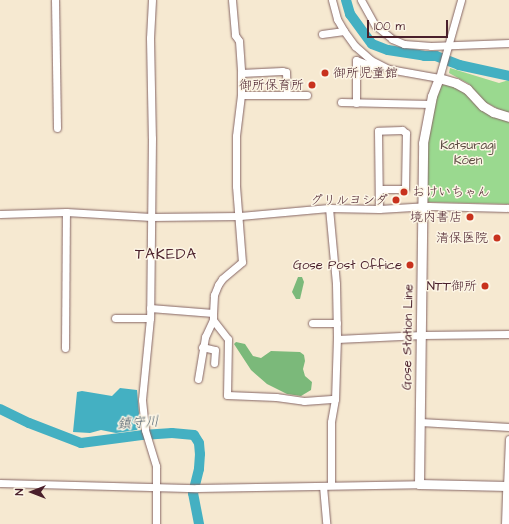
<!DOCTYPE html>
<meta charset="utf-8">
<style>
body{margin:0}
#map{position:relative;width:509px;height:524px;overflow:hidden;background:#f6e9d1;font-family:"Architects Daughter","Klee One",sans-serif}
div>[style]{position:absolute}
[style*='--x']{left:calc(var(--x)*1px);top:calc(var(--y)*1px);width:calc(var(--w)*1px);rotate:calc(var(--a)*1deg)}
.green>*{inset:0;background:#9ad98f}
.forest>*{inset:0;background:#7bb97a}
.water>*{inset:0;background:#44b0c2}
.river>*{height:10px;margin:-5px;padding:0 5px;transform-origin:5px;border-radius:5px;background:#44b0c2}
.roads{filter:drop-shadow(0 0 1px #866665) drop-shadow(0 0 1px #866665)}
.minor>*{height:7px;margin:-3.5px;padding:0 3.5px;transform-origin:3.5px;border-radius:3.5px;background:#fff}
.major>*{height:9px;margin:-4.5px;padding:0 4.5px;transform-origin:4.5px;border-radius:4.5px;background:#fff}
.dots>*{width:11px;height:11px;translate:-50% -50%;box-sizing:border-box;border:2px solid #fcf5e5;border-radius:50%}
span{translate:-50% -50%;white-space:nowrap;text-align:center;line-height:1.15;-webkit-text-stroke:3px #fcf5e5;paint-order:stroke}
.poi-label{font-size:13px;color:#4a1f2b}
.left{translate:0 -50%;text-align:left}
.right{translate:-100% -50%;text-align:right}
.park-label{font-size:13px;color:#5e4e44}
.street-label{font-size:13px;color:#4a1f2b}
.water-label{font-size:14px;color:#485967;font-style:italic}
.quarter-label{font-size:15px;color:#4a1f2b;letter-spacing:1px}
.north{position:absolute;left:12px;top:472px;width:40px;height:40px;-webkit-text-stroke:3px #fcf5e5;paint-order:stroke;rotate:270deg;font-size:11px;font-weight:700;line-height:16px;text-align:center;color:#4a1f2b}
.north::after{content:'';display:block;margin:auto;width:14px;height:18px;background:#4a1f2b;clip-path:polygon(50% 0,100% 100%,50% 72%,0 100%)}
.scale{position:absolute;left:367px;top:20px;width:81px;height:18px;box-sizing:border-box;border:2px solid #4a1f2b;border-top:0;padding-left:5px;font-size:12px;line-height:14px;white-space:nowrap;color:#4a1f2b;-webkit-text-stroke:3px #fcf5e5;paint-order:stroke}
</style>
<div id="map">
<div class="green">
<i style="clip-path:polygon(450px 68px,499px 83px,509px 80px,509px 112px,504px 112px,485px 102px,469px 84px,449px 73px)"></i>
<i style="clip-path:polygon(440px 85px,450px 85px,461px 89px,471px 99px,509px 120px,509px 204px,427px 202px,426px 144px,435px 99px)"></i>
</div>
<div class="forest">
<i style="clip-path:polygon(298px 277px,302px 277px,304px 282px,300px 299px,296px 299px,292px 292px)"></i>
<i style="clip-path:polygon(236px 342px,245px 344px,253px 356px,261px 358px,271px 351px,300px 352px,304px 355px,305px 361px,303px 369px,305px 376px,312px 382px,311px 390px,301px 396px,287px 394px,267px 384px,251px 370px,234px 344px)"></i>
</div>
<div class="water">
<i style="clip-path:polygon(120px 388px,137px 390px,140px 425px,137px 430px,116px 433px,101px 430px,90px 433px,73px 432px,77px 392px,82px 391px,112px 396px)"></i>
</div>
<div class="river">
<i style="--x:346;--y:0;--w:15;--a:74"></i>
<i style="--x:350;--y:14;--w:37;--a:54"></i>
<i style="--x:372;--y:44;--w:17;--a:21"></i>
<i style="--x:388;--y:50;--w:36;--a:9"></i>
<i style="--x:424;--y:56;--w:12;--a:0"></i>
<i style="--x:436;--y:56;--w:25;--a:21"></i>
<i style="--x:459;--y:65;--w:51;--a:12.4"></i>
<i style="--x:0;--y:409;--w:32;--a:26"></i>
<i style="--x:29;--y:423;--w:56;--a:21"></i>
<i style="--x:81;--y:443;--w:63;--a:-7.4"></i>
<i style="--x:143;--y:435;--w:29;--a:-4"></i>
<i style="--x:172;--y:433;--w:22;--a:5"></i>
<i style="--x:194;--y:435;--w:9;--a:58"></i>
<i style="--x:199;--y:443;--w:11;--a:85"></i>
<i style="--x:200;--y:454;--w:15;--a:94"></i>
<i style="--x:199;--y:469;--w:25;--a:104"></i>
<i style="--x:193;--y:493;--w:32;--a:79"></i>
</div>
<div class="roads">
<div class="minor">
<i style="--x:55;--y:0;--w:128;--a:89.1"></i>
<i style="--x:152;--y:0;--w:38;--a:93"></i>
<i style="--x:150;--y:38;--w:100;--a:88.9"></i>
<i style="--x:152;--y:138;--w:180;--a:90.6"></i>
<i style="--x:150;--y:318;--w:82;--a:95.6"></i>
<i style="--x:142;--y:400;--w:30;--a:84"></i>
<i style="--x:145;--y:430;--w:38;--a:73"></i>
<i style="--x:156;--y:466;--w:58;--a:90"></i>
<i style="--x:232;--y:0;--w:35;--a:85"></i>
<i style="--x:235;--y:35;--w:7;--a:56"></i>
<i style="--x:239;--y:41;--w:32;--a:86"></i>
<i style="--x:241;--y:73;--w:22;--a:90"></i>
<i style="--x:241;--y:95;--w:41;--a:97"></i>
<i style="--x:236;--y:136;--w:50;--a:90"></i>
<i style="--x:236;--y:186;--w:76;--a:85.5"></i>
<i style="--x:242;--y:262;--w:26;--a:140"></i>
<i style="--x:222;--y:279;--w:7;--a:124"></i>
<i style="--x:218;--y:285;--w:11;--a:112"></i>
<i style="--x:214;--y:295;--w:18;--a:93"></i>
<i style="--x:213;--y:313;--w:7;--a:90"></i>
<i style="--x:213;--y:320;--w:24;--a:52"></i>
<i style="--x:228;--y:339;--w:56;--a:91"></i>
<i style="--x:227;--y:395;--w:49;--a:2.3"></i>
<i style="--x:276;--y:397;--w:28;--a:8"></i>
<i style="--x:304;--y:401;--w:31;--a:-4"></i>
<i style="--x:332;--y:0;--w:20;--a:75"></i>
<i style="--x:337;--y:19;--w:14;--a:60"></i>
<i style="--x:344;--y:31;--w:19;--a:54"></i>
<i style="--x:355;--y:46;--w:21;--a:41"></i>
<i style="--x:371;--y:60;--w:20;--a:27"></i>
<i style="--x:389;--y:69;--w:51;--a:10.2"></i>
<i style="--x:439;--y:78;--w:81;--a:-74.2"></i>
<i style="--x:361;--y:0;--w:29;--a:61"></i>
<i style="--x:375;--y:25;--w:22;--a:39"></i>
<i style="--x:392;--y:39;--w:13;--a:23"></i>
<i style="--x:404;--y:44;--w:27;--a:4"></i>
<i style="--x:431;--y:46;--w:78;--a:-2.2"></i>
<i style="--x:322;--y:34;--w:22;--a:-8"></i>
<i style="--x:241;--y:73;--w:41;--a:-2.8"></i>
<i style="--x:282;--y:71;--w:4;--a:14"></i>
<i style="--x:286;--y:72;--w:23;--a:88"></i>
<i style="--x:287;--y:95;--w:46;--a:180"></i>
<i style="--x:287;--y:95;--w:20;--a:0"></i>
<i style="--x:341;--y:102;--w:89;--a:1.3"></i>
<i style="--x:356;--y:103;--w:43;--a:-90"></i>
<i style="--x:356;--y:60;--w:19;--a:21"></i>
<i style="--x:374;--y:67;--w:6;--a:0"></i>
<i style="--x:379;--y:189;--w:26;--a:0"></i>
<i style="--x:405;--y:189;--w:56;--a:-89"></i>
<i style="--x:406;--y:133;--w:5;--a:-143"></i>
<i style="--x:402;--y:130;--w:24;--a:178"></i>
<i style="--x:378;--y:131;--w:78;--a:89.3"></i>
<i style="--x:329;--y:208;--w:76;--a:84.7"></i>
<i style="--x:336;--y:284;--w:53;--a:88.9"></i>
<i style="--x:337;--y:337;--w:62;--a:91.8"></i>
<i style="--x:335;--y:399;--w:23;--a:100"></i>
<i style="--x:331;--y:422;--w:63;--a:90"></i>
<i style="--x:0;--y:214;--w:66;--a:-1.7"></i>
<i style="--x:66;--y:212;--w:85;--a:3.4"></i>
<i style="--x:151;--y:217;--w:89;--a:-0.6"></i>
<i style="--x:240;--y:216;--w:89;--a:-5.1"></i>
<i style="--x:329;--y:208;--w:50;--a:1.1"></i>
<i style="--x:379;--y:209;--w:50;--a:-3.4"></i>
<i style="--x:429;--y:206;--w:80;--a:1.4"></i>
<i style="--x:150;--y:308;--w:63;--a:4.5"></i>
<i style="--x:115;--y:318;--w:35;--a:0"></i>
<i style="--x:312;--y:323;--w:25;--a:0"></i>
<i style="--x:337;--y:339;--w:85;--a:-2.7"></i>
<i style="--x:422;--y:335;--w:87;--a:-0.7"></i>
<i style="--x:202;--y:347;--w:13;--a:13"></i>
<i style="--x:215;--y:350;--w:13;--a:94"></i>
<i style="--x:65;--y:348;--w:136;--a:-89.6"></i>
<i style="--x:198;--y:379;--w:43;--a:-80.5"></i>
<i style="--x:205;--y:337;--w:19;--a:-65"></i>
<i style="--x:420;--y:422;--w:89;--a:3.2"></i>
<i style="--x:509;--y:439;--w:47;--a:92.4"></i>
<i style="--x:507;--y:486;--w:2;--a:0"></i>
<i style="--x:0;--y:483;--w:197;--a:1.5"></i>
<i style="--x:197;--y:488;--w:222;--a:-1"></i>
<i style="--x:323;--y:486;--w:38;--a:85"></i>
</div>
<div class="major">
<i style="--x:506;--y:524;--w:38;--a:-88"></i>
<i style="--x:507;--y:486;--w:88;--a:-178.7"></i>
<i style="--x:419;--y:484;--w:341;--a:-89.3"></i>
<i style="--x:423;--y:143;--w:48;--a:-79.2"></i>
<i style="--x:432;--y:96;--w:19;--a:-69"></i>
<i style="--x:439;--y:78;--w:18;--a:16"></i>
<i style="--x:456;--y:83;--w:13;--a:29"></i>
<i style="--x:467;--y:89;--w:23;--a:47"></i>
<i style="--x:483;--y:106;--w:12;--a:31"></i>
<i style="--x:493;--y:112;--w:17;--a:17"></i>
</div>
</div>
<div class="dots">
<i style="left:325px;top:73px;background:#c8321e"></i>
<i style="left:312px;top:85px;background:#c8321e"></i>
<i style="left:404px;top:192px;background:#c8321e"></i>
<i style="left:396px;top:200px;background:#c8321e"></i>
<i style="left:470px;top:217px;background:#c8321e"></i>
<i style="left:497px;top:238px;background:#c8321e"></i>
<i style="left:410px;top:265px;background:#c8321e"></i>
<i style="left:485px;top:286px;background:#c8321e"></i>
</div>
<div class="poi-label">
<span class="left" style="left:333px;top:73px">御所児童館</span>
<span class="right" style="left:304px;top:85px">御所保育所</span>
<span class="left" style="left:412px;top:192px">おけいちゃん</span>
<span class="right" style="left:388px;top:200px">グリルヨシダ</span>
<span class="right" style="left:462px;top:217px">境内書店</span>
<span class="right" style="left:488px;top:238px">清保医院</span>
<span class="right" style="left:402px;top:265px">Gose Post Office</span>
<span class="right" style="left:477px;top:286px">NTT御所</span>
</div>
<div class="park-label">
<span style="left:468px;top:153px">Katsuragi<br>Kōen</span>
</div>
<div class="street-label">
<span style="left:408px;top:337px;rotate:-89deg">Gose Station Line</span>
</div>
<div class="water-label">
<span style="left:138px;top:423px;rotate:-4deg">鎮守川</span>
</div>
<div class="quarter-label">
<span style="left:166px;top:255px">TAKEDA</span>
</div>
<div class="north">N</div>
<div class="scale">100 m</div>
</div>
